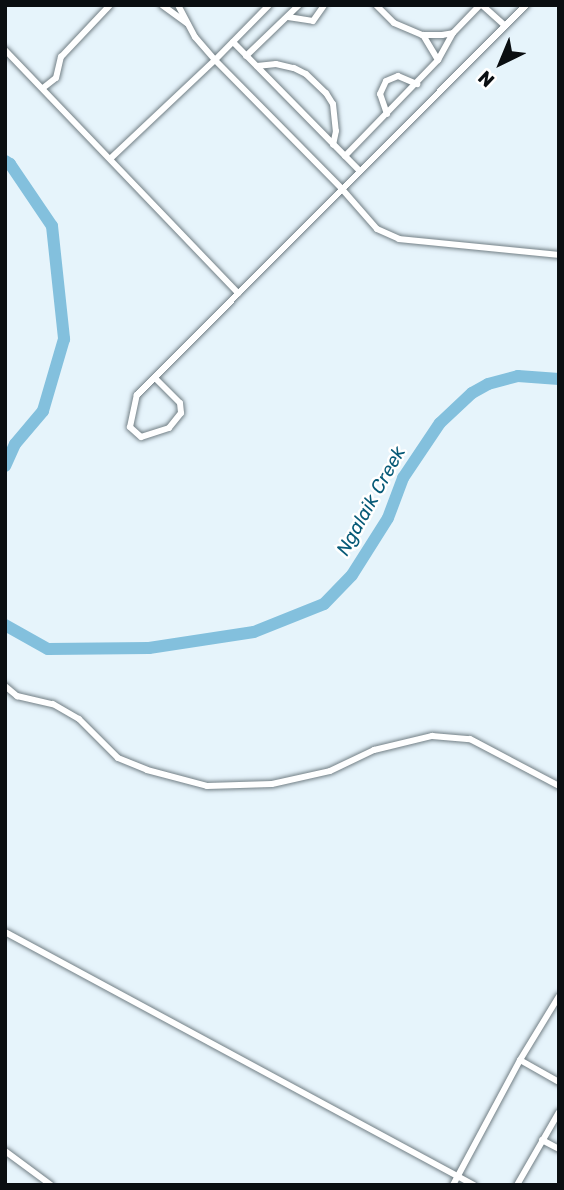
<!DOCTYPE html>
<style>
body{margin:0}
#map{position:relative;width:564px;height:1190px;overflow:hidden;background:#e6f4fb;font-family:Rubik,sans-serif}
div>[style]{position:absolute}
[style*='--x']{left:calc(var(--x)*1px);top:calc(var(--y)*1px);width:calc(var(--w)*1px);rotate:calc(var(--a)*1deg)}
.river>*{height:12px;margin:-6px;padding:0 6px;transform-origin:6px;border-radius:6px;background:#83c0dd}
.roads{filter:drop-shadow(0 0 2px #727f85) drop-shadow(0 0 2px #727f85)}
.street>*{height:6px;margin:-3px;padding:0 3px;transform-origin:3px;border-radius:3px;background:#fff}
span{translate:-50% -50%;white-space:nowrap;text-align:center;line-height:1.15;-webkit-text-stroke:5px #fff;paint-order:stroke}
.water-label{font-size:19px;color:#075a77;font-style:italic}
.frame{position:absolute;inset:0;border:7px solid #0a0e11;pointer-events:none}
.north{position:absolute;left:466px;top:28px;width:70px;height:70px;-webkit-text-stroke:5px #fff;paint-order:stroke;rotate:223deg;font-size:19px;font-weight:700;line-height:28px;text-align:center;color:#0a0e11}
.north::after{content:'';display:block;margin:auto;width:24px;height:32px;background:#0a0e11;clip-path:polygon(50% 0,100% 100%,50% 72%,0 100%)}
</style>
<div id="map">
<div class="river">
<i style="--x:5;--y:161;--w:6;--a:31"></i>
<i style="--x:10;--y:164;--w:75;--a:55.9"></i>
<i style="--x:52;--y:226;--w:114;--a:83.9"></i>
<i style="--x:64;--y:339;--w:75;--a:106.3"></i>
<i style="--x:43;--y:411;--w:43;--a:130.3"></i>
<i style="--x:15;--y:444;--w:24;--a:114"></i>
<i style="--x:5;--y:625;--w:49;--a:29.2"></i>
<i style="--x:48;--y:649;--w:101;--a:-0.6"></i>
<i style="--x:149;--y:648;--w:106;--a:-8.7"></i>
<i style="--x:254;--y:632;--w:75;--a:-21.8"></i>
<i style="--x:324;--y:604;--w:40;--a:-46"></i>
<i style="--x:352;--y:575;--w:67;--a:-57.7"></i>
<i style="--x:388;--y:518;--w:43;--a:-69.4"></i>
<i style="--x:403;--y:478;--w:66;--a:-56.1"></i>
<i style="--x:440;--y:423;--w:44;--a:-43.2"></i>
<i style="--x:472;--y:393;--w:18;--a:-29"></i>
<i style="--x:488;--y:384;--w:31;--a:-15"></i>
<i style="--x:518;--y:376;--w:41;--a:4.2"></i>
</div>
<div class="roads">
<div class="street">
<i style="--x:162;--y:5;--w:31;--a:36"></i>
<i style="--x:178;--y:5;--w:36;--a:62"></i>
<i style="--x:195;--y:37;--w:30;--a:49"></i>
<i style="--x:215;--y:60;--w:181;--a:45.4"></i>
<i style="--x:342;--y:189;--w:53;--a:48.8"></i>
<i style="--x:377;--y:229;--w:24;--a:24"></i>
<i style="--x:399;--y:239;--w:161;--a:5.7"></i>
<i style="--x:376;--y:5;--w:25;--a:45"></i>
<i style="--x:394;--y:23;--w:30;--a:23"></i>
<i style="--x:422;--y:35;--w:20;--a:0"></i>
<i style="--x:442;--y:35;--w:11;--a:-10"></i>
<i style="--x:453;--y:33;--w:39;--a:-46"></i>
<i style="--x:482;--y:5;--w:31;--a:42"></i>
<i style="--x:288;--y:17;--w:25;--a:9"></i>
<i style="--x:313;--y:21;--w:19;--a:-55"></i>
<i style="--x:423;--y:35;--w:29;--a:59"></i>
<i style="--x:233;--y:42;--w:180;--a:45.5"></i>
<i style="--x:5;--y:50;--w:337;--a:46.2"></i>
<i style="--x:246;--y:56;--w:74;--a:-43.9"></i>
<i style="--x:215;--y:60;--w:77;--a:-45.5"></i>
<i style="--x:257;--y:66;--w:19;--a:-6"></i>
<i style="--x:276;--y:64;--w:18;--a:13"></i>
<i style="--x:294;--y:68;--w:13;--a:27"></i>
<i style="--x:306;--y:74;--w:28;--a:44"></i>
<i style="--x:326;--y:93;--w:13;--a:58"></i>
<i style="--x:333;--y:104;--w:27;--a:84"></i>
<i style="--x:336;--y:131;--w:14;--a:102"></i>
<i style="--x:43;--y:88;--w:16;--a:-38"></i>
<i style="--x:56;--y:78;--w:22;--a:-77"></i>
<i style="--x:61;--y:57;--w:71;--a:-46.7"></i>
<i style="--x:387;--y:114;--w:21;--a:-109"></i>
<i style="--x:380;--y:94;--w:14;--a:-65"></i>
<i style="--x:386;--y:81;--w:13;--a:-23"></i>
<i style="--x:398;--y:76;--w:21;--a:23"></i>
<i style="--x:345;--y:156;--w:134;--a:-45.9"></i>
<i style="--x:438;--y:60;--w:31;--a:-61"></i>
<i style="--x:111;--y:158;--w:143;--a:-43.3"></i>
<i style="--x:155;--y:378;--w:35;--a:45"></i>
<i style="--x:180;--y:403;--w:10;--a:84"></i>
<i style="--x:181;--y:413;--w:19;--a:129"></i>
<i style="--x:169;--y:428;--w:29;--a:162"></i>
<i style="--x:141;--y:437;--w:15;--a:-138"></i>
<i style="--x:130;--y:427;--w:33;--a:-78"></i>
<i style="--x:137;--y:395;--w:551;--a:-45.07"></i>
<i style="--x:5;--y:686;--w:16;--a:40"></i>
<i style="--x:17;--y:696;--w:37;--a:13"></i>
<i style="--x:53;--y:704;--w:30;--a:30"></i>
<i style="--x:79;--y:719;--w:55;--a:45"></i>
<i style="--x:118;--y:758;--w:31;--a:22"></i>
<i style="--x:147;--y:770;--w:62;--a:14.9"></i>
<i style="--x:207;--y:786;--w:65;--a:-1.8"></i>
<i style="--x:272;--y:784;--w:59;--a:-12.6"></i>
<i style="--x:330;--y:771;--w:49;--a:-25.5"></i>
<i style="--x:374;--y:750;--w:60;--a:-13.6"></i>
<i style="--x:432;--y:736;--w:38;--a:5"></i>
<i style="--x:470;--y:739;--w:101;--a:27.8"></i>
<i style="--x:5;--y:932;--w:533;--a:28.34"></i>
<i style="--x:520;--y:1060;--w:45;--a:29.4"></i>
<i style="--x:542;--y:1140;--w:19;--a:28"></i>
<i style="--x:5;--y:1151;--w:57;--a:36.5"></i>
<i style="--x:453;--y:1185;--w:142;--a:-61.8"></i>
<i style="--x:520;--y:1060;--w:75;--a:-58.6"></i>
<i style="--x:517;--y:1185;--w:84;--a:-60.1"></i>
</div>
</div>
<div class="water-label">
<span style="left:371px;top:501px;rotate:-61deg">Ngalaik Creek</span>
</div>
<div class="frame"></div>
<div class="north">N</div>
</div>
